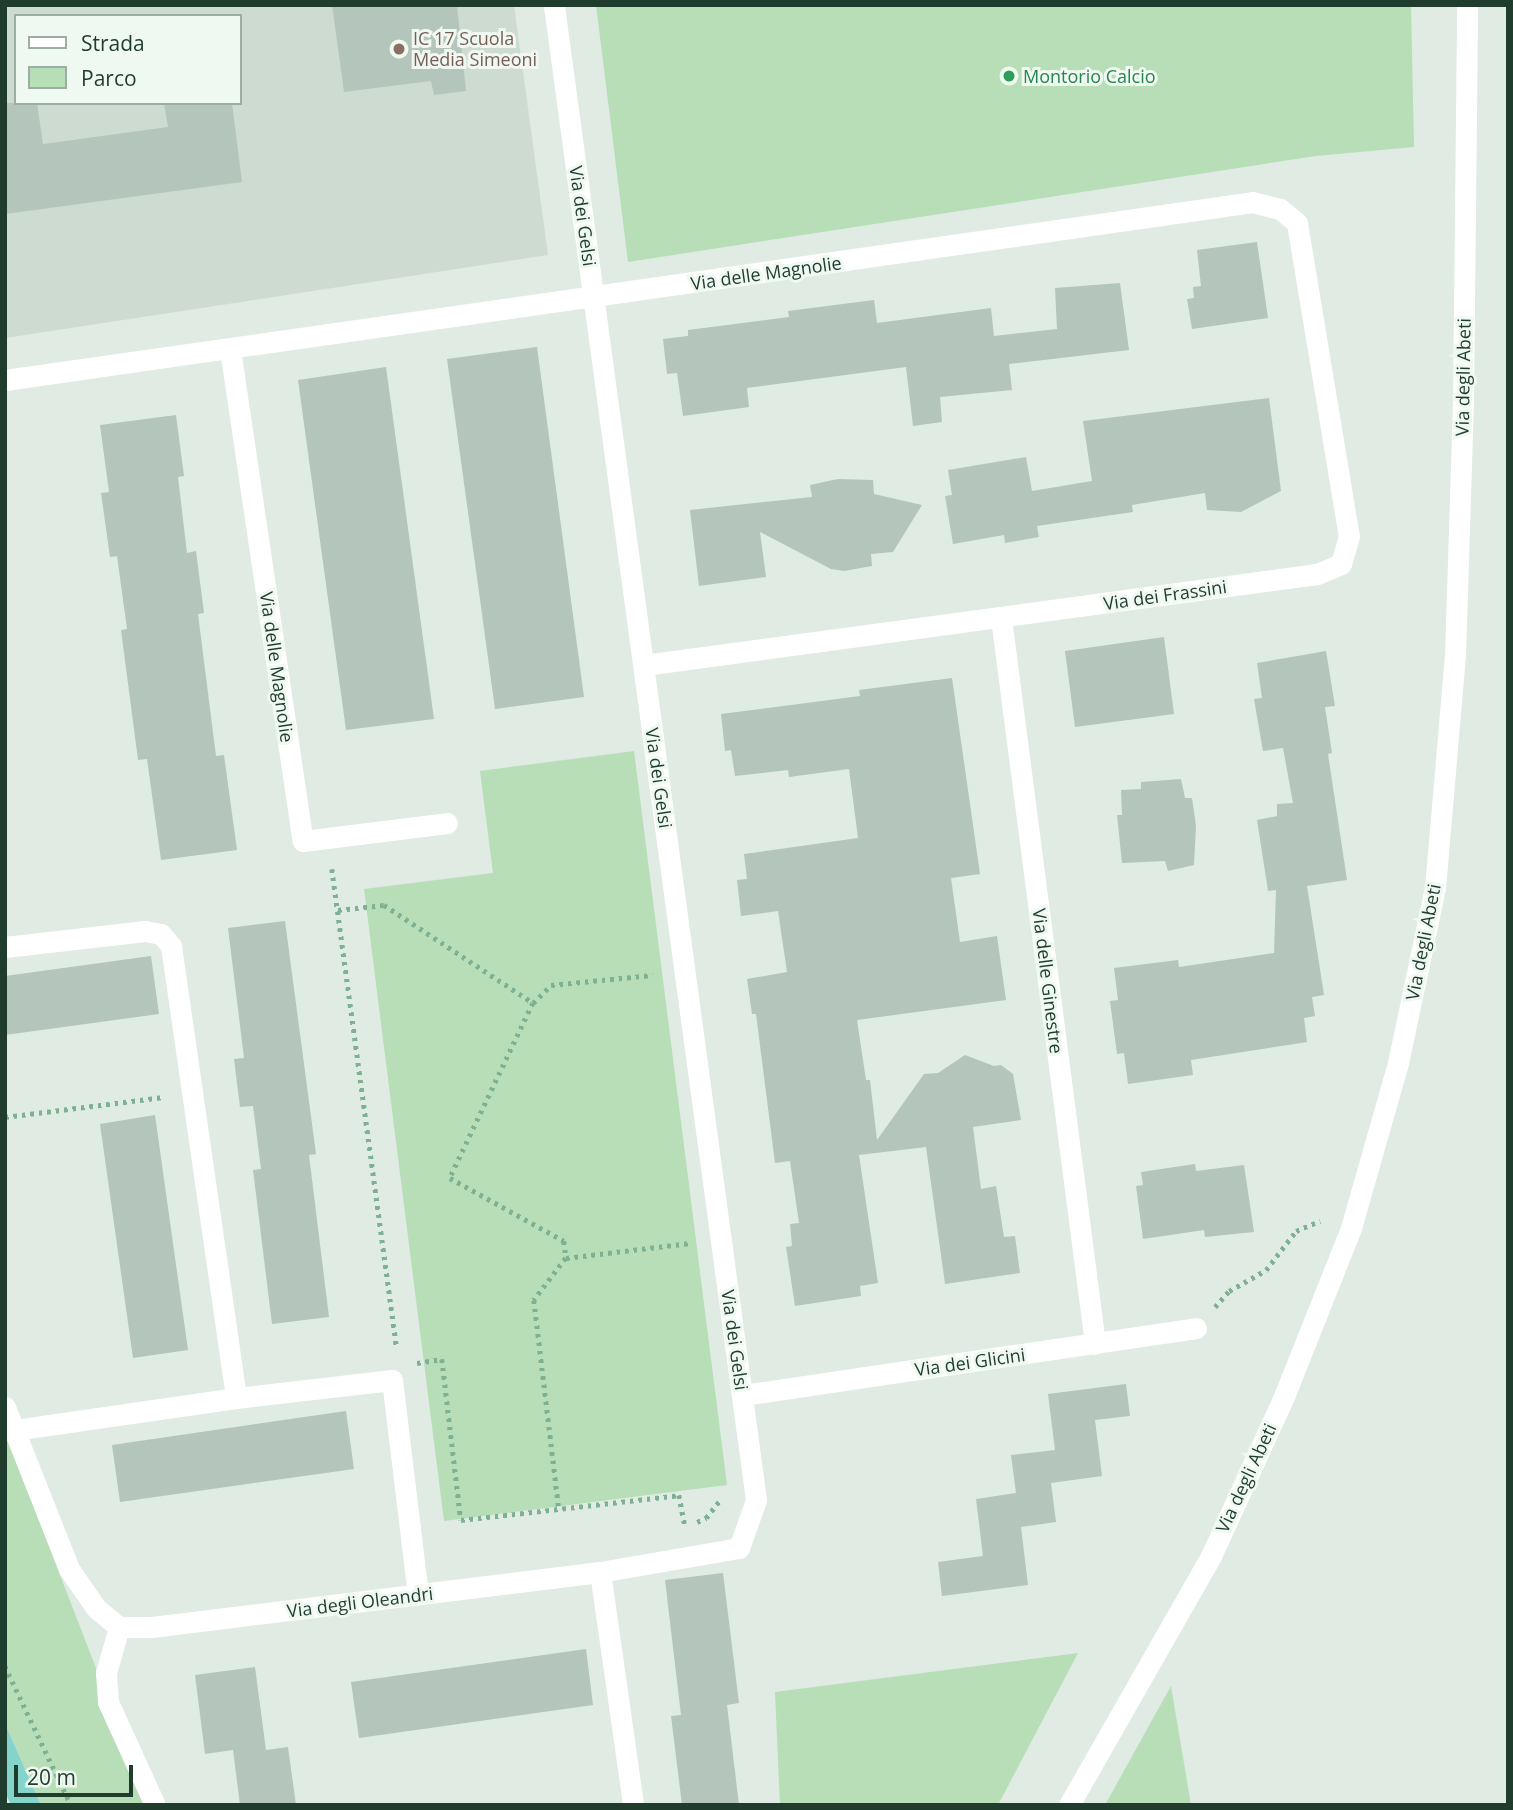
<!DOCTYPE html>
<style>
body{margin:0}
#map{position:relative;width:1513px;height:1810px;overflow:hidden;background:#dfebe3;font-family:"Open Sans",sans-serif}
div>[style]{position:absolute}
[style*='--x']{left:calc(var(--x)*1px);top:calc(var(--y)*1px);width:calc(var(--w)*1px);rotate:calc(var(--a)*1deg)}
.built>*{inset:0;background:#cddbd1}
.green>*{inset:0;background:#b7deb7}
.water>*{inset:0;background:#84d4cb}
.building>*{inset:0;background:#b4c6bb}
.path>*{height:4.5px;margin-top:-2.25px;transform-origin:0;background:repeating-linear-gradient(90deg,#7eb193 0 3.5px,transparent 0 8.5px)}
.minor>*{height:21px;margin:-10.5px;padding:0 10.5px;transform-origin:10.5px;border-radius:10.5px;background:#fff}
.dots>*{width:19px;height:19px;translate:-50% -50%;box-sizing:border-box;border:4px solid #f0f8f2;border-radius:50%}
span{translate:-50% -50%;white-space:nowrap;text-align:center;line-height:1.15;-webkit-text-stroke:6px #f0f8f2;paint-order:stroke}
.education-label{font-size:18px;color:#785e54}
.left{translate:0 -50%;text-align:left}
.leisure-label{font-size:18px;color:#27864d}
.street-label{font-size:18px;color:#1f3c2d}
.frame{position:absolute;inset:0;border:7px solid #1f3c2d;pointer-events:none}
.legend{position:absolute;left:14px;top:14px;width:228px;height:91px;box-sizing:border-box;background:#f0f8f2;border:2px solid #9cada3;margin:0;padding:9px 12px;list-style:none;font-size:21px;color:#1f3c2d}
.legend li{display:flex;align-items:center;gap:14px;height:35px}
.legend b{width:35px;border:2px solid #9cada3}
.scale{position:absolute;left:14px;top:1765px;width:119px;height:32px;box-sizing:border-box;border:4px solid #1f3c2d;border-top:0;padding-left:9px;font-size:21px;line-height:24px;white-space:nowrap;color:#1f3c2d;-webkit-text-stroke:5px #f0f8f2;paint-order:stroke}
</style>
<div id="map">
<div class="built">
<i style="clip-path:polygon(evenodd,5px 5px,514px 5px,548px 255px,5px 338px,5px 5px,16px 16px,240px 16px,240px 103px,16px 103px,16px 16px)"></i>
</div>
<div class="green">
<i style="clip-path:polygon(596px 5px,1411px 5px,1414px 147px,1316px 156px,628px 262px)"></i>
<i style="clip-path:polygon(634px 751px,727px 1485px,444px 1521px,364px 889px,493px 873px,480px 771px)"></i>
<i style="clip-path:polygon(5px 1433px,149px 1805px,41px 1805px,5px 1724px)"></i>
<i style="clip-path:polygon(1078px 1653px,998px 1805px,780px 1805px,775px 1692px)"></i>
<i style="clip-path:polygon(1171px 1686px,1191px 1805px,1105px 1805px)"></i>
</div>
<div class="water">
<i style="clip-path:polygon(5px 1724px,41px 1805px,11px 1805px,5px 1792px)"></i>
</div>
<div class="building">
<i style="clip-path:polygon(332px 5px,457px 5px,466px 91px,434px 95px,431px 81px,344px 92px)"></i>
<i style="clip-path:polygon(5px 103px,37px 103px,43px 144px,168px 127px,164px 103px,232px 103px,242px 182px,5px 214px)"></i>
<i style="clip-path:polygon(1257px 242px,1268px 318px,1192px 329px,1187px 299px,1194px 298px,1193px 287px,1201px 286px,1197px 250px)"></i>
<i style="clip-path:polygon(1120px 283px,1129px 350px,1009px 364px,1012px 390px,940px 397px,942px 422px,913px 426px,906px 367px,747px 388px,749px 407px,683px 416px,677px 373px,667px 374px,663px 339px,688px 336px,688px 330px,789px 317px,788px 311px,874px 300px,877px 323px,991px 308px,994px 336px,1057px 329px,1055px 288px)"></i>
<i style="clip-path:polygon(537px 347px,584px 697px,495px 709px,447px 359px)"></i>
<i style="clip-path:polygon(386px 367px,434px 719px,346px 730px,298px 380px)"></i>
<i style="clip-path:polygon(1269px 398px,1281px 491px,1241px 512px,1207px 510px,1205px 493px,1132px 505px,1133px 512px,1037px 526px,1039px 537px,1005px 543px,1004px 535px,953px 544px,945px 496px,952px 495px,948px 470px,1026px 457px,1032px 491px,1092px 481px,1083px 421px)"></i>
<i style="clip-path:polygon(176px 415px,184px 476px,178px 477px,187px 553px,196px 551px,204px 613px,198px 614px,216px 756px,224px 755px,237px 850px,161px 860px,147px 759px,138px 760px,121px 630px,127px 629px,117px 556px,110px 557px,101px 493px,109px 492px,100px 425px)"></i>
<i style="clip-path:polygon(838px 479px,873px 480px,874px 494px,922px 505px,893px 552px,871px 554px,872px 566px,844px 571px,831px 569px,760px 532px,766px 577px,699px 586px,690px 510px,812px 497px,810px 485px)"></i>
<i style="clip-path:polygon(1164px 637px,1174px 714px,1075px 727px,1065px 651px)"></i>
<i style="clip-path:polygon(1326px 651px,1335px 706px,1325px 707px,1332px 753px,1328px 754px,1347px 880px,1307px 886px,1324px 995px,1312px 997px,1315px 1016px,1304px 1018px,1307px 1042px,1191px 1060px,1193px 1075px,1128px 1084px,1124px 1053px,1117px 1054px,1110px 1001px,1118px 1000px,1114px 968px,1178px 960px,1179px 967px,1274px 953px,1276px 890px,1268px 891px,1257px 820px,1277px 816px,1277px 804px,1293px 803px,1283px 748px,1263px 751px,1254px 699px,1262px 698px,1257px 663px)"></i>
<i style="clip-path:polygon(952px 678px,980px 874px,951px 878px,960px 942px,997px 936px,1006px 1000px,857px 1020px,866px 1080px,870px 1080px,877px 1140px,924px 1074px,938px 1073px,965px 1055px,994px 1066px,1001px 1065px,1013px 1074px,1021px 1120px,973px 1127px,981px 1189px,996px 1186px,1004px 1237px,1015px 1236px,1020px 1273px,945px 1284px,926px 1147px,859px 1155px,878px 1283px,860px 1286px,861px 1296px,795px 1306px,786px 1247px,792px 1246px,790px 1224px,799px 1223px,790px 1161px,775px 1163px,756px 1014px,752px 1014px,747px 979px,787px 972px,778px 911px,741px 916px,737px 880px,747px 879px,744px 854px,858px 838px,849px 769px,789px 777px,788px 770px,735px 776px,731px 750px,725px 751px,721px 714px,860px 696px,859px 690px)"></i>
<i style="clip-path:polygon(1181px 779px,1185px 798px,1192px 798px,1196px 826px,1194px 865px,1168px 871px,1165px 861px,1122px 863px,1117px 815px,1122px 815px,1121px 790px,1141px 789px,1141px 782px)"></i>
<i style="clip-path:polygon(285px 921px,316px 1154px,309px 1155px,329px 1317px,272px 1324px,253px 1170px,261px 1169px,253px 1106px,240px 1107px,234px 1059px,244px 1058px,228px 928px)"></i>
<i style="clip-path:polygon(151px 956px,159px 1014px,5px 1035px,5px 976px)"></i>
<i style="clip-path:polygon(155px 1115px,188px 1350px,133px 1358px,100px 1124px)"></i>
<i style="clip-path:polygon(1195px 1164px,1196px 1171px,1244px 1165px,1254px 1232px,1205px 1237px,1204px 1230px,1143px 1239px,1136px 1186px,1143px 1185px,1141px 1172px)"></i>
<i style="clip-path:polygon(1126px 1384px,1130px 1416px,1095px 1420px,1102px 1476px,1051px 1483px,1056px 1522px,1021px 1527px,1028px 1585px,942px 1596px,938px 1562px,983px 1556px,976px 1499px,1016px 1493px,1011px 1455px,1055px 1450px,1048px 1394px)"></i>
<i style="clip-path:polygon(346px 1411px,354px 1469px,120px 1502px,112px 1445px)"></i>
<i style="clip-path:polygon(723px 1573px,739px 1703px,727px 1705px,739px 1805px,682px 1805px,671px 1716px,681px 1715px,665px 1580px)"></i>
<i style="clip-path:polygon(586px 1649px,593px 1705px,359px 1738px,351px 1682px)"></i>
<i style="clip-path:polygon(255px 1667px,266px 1750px,288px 1747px,296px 1805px,240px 1805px,233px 1750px,205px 1754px,195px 1675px)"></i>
</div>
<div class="path">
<i style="--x:332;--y:869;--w:484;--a:82.3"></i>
<i style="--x:338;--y:910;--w:46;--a:-6.2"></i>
<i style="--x:384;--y:905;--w:178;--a:33.3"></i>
<i style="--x:533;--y:1003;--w:25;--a:-45"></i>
<i style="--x:551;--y:985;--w:102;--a:-5.6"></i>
<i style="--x:533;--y:1003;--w:194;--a:115.4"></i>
<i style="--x:450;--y:1178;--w:130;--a:28.9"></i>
<i style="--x:564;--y:1241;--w:17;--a:83"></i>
<i style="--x:566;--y:1258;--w:53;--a:127.3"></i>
<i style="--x:534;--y:1300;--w:210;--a:83.2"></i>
<i style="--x:5;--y:1117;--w:160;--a:-7.2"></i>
<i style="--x:566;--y:1258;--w:125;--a:-6.9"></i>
<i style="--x:1215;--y:1307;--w:21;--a:-49"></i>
<i style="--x:1229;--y:1291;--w:43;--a:-29.6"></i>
<i style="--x:1266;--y:1270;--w:49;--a:-52.4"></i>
<i style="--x:1296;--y:1231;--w:26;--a:-23"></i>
<i style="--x:417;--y:1363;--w:25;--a:-9"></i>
<i style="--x:442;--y:1359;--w:162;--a:83.3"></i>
<i style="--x:461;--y:1520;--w:219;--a:-6.5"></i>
<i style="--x:679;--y:1495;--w:32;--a:79"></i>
<i style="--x:697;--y:1522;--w:10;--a:-24"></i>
<i style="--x:706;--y:1518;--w:23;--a:-52"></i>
<i style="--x:5;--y:1666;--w:154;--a:64.6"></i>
</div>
<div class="minor">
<i style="--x:230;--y:349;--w:497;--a:81.6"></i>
<i style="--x:303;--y:841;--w:145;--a:-7.1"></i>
<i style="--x:5;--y:380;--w:1260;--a:-8.12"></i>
<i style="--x:1252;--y:202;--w:29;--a:14"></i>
<i style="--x:1280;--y:209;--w:22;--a:39"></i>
<i style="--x:1297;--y:223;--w:317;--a:80.6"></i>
<i style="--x:1349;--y:536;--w:29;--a:106"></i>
<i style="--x:1341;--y:564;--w:26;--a:157"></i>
<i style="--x:1317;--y:574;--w:679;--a:172.3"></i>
<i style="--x:1001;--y:618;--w:732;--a:82.62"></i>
<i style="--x:5;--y:947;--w:141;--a:-6.5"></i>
<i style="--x:145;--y:931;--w:16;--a:11"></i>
<i style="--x:161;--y:934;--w:16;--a:50"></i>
<i style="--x:171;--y:946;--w:457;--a:81.8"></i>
<i style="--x:236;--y:1398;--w:223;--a:171.8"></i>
<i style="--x:743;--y:1395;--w:458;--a:-8.4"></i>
<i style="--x:236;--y:1398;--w:157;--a:-6.6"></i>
<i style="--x:392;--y:1380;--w:216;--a:83.1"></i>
<i style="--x:5;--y:1407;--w:174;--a:68.4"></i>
<i style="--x:69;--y:1569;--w:47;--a:55.3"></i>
<i style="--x:96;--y:1608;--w:30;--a:40"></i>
<i style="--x:119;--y:1627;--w:33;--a:0"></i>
<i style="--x:152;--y:1627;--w:451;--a:-7"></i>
<i style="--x:600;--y:1572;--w:141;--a:-9.8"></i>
<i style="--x:739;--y:1548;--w:51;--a:-70.5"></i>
<i style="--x:756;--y:1500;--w:1509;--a:-97.7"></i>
<i style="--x:600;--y:1572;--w:235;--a:81.9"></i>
<i style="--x:119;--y:1627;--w:48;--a:105.8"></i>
<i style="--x:106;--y:1673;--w:29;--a:86"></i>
<i style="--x:108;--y:1702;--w:113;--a:65.5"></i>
<i style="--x:1069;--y:1805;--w:287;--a:-60.3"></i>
<i style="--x:1211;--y:1556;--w:178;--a:-65.4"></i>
<i style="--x:1285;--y:1394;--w:179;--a:-68.3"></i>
<i style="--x:1351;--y:1228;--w:172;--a:-74.1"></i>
<i style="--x:1398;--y:1063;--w:179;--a:-78.1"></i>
<i style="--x:1435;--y:888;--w:233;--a:-85.1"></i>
<i style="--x:1455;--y:656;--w:254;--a:-88.2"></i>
<i style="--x:1463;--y:402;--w:397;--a:-89.4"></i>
</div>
<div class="dots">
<i style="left:399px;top:49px;background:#8d6e63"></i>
<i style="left:1009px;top:76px;background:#2e9e5b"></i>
</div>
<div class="education-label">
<span class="left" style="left:413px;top:49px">IC 17 Scuola<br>Media Simeoni</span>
</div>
<div class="leisure-label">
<span class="left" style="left:1023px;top:76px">Montorio Calcio</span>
</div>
<div class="street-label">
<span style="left:583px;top:216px;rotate:82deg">Via dei Gelsi</span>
<span style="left:766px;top:273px;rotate:-8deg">Via delle Magnolie</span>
<span style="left:1463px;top:377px;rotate:-89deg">Via degli Abeti</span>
<span style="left:1165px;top:595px;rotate:-8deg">Via dei Frassini</span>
<span style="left:277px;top:667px;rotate:82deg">Via delle Magnolie</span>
<span style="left:659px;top:778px;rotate:82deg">Via dei Gelsi</span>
<span style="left:1423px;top:942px;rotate:-79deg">Via degli Abeti</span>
<span style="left:1048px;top:981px;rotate:83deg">Via delle Ginestre</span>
<span style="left:735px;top:1340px;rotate:82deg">Via dei Gelsi</span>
<span style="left:970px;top:1362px;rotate:-8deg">Via dei Glicini</span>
<span style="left:1246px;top:1478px;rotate:-65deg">Via degli Abeti</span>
<span style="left:360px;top:1602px;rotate:-7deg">Via degli Oleandri</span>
</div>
<div class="frame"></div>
<ul class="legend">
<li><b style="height:9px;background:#fff"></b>Strada</li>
<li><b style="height:19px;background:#b7deb7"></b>Parco</li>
</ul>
<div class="scale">20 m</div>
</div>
